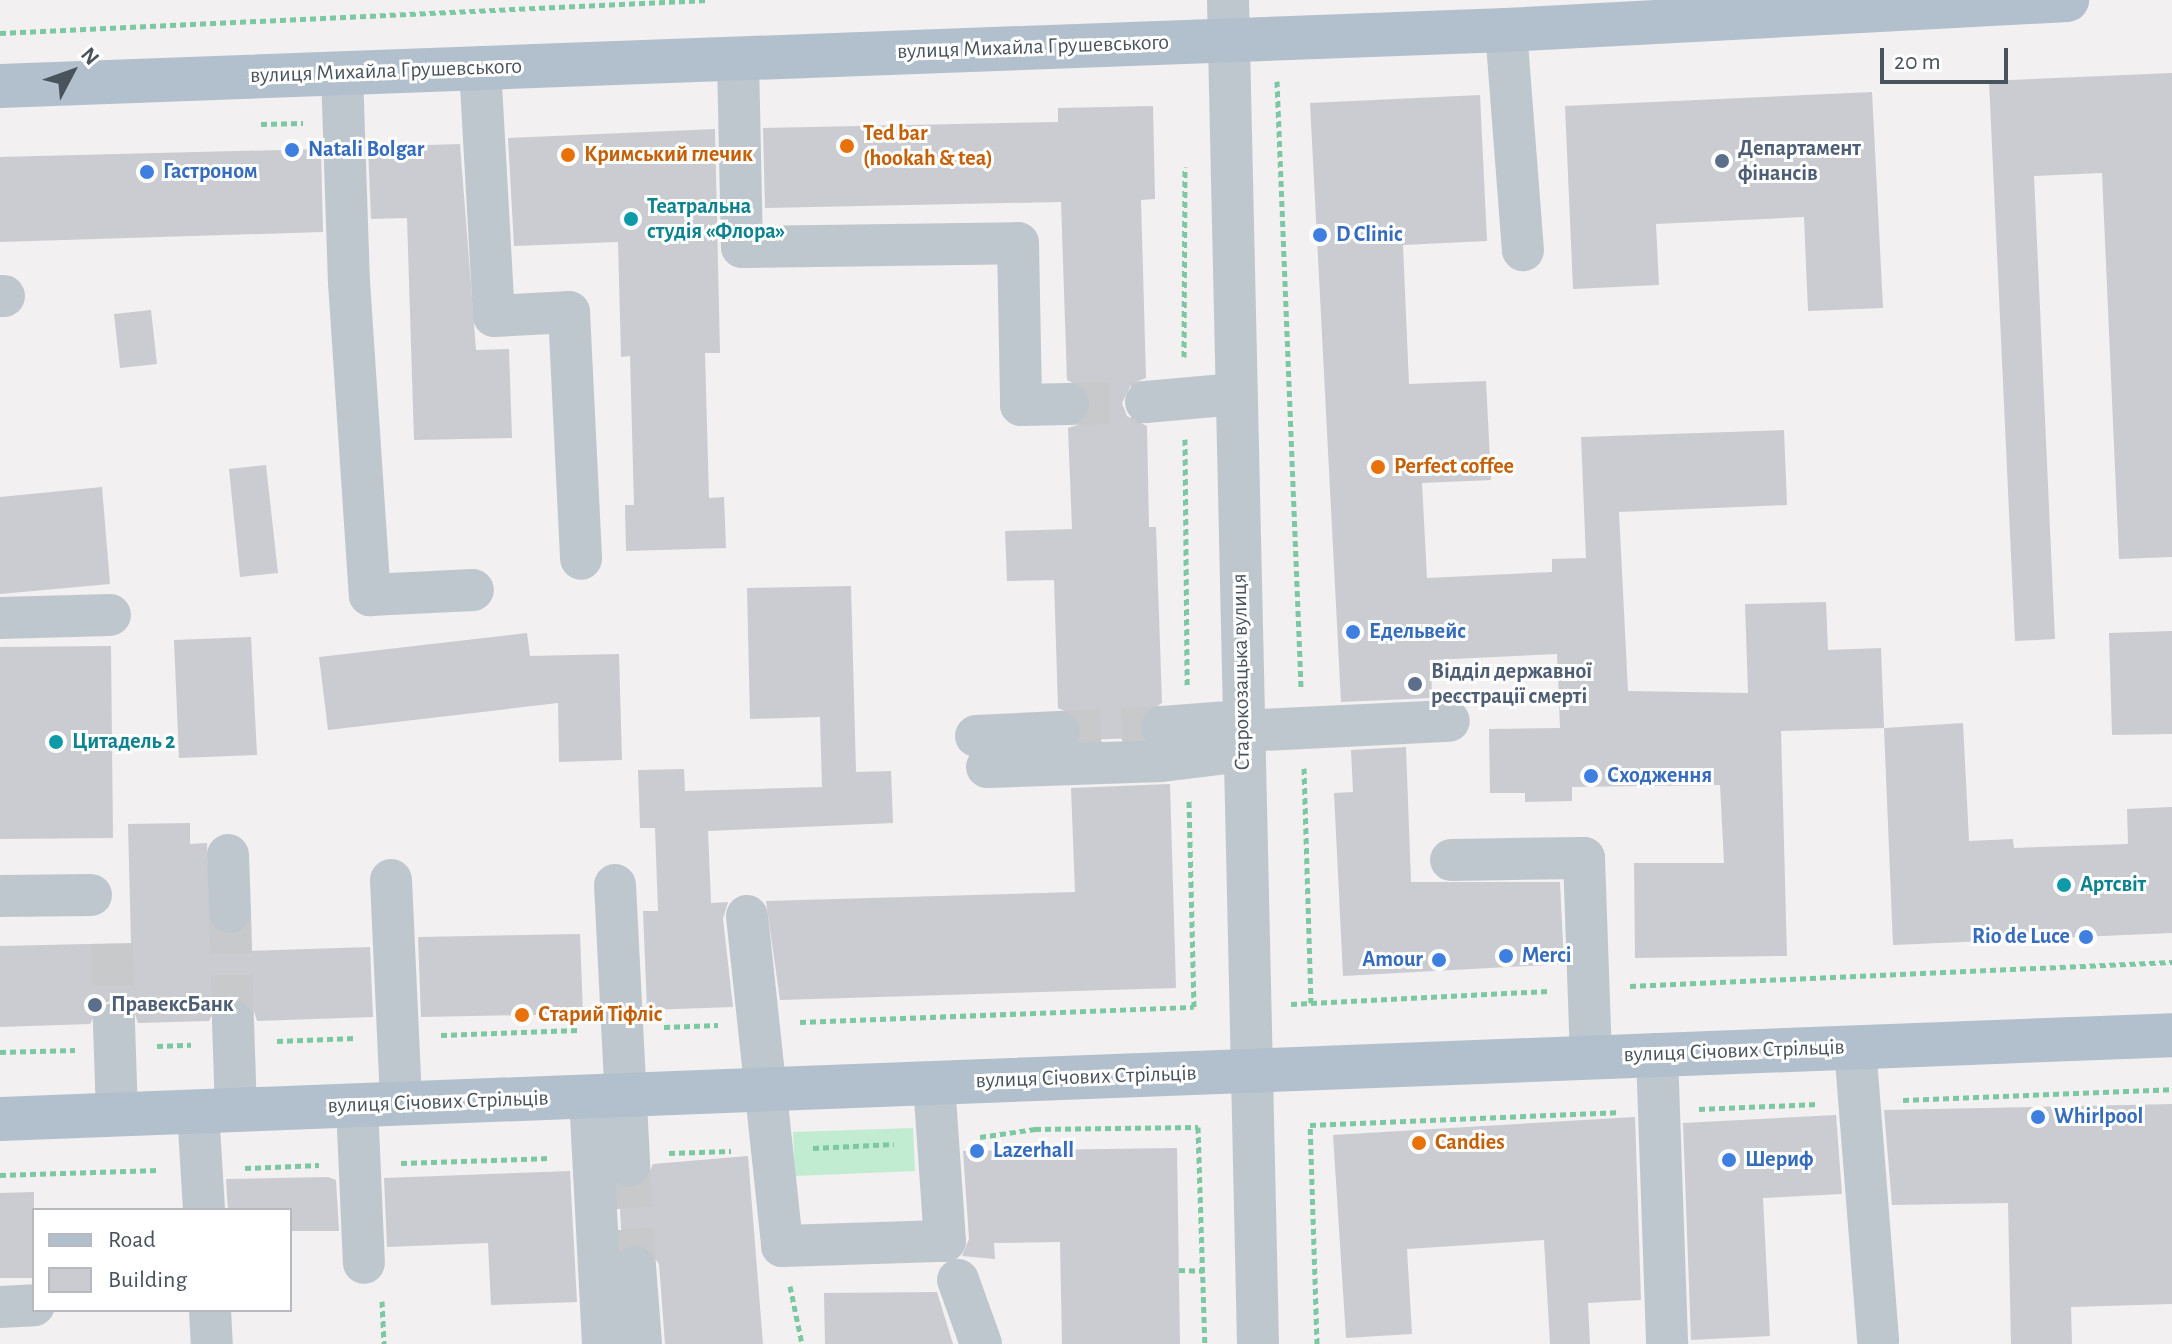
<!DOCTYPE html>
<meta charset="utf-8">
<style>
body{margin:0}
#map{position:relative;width:2172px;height:1344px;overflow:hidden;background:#f2f0f0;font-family:"Alegreya Sans",sans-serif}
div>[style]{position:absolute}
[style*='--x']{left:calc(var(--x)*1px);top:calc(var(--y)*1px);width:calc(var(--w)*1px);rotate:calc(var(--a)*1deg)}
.green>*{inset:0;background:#c2ecd2}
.building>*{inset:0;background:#caccd2}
.minor-tunnel>*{height:42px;margin-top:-21px;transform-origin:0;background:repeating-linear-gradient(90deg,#c8c9cb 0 42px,transparent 0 63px)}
.path>*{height:5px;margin-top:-2.5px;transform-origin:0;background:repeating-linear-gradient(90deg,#7cc8a2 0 6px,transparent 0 10px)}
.minor>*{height:42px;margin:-21px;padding:0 21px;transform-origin:21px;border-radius:21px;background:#bfc7ce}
.major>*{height:44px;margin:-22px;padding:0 22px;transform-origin:22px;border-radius:22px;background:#b2bfcc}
.dots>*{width:22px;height:22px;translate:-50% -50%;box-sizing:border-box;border:4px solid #fff;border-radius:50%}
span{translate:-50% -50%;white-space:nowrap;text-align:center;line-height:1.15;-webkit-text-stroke:6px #fff;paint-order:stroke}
.street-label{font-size:22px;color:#49535c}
.food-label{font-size:22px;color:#c56008;font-weight:700}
.left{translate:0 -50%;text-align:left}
.service-label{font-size:22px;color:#4e5e75;font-weight:700}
.shop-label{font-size:22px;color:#366cbe;font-weight:700}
.right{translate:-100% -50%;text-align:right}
.culture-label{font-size:22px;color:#0d838f;font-weight:700}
.legend{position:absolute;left:32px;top:1208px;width:260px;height:104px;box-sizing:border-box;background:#fff;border:2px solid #b6babe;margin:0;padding:10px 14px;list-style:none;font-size:24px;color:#49535c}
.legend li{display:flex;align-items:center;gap:16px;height:40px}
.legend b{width:40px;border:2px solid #b6babe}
.north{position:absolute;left:32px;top:32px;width:80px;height:80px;-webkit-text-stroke:6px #fff;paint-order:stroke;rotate:49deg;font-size:22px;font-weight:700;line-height:32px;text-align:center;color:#49535c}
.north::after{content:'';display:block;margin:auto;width:28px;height:36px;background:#49535c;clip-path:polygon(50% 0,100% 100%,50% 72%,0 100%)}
.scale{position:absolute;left:1880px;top:48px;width:128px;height:36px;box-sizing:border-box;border:4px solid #49535c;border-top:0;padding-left:10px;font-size:24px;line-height:28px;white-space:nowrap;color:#49535c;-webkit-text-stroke:6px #fff;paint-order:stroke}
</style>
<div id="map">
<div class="green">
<i style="clip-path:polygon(913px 1128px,915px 1171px,795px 1176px,793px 1132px)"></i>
</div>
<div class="building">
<i style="clip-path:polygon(2172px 73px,2172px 557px,2119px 559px,2102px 173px,2034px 176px,2055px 639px,2015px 641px,1989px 81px)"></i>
<i style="clip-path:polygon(1872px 92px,1883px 308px,1808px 311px,1804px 217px,1656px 224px,1659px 285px,1573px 289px,1565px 106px)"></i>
<i style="clip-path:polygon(1480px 95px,1487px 241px,1403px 245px,1409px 384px,1486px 381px,1491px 480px,1422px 483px,1427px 578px,1552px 572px,1552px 559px,1586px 558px,1581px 437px,1784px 430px,1787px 505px,1619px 512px,1628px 691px,1748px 693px,1745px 604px,1826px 602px,1828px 650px,1881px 648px,1884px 728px,1781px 731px,1787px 956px,1635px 958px,1634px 863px,1724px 863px,1720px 785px,1572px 787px,1572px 801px,1525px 802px,1525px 793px,1490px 793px,1489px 729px,1560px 728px,1557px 654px,1431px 660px,1432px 698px,1341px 702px,1310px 103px)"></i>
<i style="clip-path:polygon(1153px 106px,1155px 199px,1141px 200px,1146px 378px,1132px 383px,1122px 403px,1127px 416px,1147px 426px,1149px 527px,1156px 527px,1162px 703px,1141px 716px,1141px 738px,1081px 740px,1079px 718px,1058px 708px,1054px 580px,1007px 581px,1005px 531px,1072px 529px,1068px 428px,1081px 424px,1092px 404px,1088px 391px,1067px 380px,1061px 202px,765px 208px,763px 128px,1058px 122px,1058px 108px)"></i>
<i style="clip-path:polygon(715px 129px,720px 353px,705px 353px,709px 498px,724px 497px,726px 548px,626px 551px,625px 505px,634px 505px,630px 356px,621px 357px,618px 242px,514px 246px,508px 138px)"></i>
<i style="clip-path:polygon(460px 144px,476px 350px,509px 349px,512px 438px,414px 440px,407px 218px,371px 219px,368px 147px)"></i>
<i style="clip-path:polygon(321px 149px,323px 232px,0 242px,0 157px)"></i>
<i style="clip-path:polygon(151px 310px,157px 364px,120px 368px,114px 314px)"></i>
<i style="clip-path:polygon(266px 465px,278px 573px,240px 577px,229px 469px)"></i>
<i style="clip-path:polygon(102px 487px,110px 584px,0 594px,0 497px)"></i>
<i style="clip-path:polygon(851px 586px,856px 772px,891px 771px,893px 823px,708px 831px,711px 903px,728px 902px,723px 919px,733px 1007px,647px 1010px,643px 911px,658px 911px,655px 828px,640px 828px,638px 770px,684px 769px,685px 791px,822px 787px,820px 717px,750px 719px,747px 588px)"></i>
<i style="clip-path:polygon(2172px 631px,2172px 734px,2112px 735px,2109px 633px)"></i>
<i style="clip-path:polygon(527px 633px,530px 656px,619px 654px,622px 760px,559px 762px,558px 703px,328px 730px,319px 657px)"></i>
<i style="clip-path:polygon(251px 637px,257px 755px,179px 758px,174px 640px)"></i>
<i style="clip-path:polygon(111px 646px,113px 838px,0 839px,0 647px)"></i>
<i style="clip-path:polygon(1963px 723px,1969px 841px,2013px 839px,2014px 848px,2128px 844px,2127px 809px,2172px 807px,2172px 933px,1893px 945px,1884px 728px)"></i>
<i style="clip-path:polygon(1406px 747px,1411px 882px,1560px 882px,1564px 964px,1343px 976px,1334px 793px,1353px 792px,1351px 750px)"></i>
<i style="clip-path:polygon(1170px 784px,1176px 988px,780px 1000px,766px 901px,1075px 892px,1071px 788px)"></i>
<i style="clip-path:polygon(190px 823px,190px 844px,207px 843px,210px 925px,230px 936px,247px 928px,247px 951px,370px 947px,373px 1017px,257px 1021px,253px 1008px,233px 997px,220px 1001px,209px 1021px,138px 1023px,134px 1011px,114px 1000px,101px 1004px,90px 1024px,0 1027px,0 946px,131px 943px,128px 824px)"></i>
<i style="clip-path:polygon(580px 934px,583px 1014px,421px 1017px,418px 937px)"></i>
<i style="clip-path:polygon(2172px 1104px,2172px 1304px,2071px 1307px,2072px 1344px,2011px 1344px,2008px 1203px,1892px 1205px,1884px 1110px)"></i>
<i style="clip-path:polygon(1836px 1115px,1842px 1194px,1763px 1198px,1770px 1336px,1691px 1340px,1683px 1123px)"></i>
<i style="clip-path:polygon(1635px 1117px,1641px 1300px,1588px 1303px,1590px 1344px,1550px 1344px,1544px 1240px,1407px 1249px,1412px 1334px,1346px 1338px,1333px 1135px)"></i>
<i style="clip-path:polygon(1177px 1148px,1180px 1344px,1062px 1344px,1060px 1242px,994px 1243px,995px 1259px,962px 1256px,969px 1239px,963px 1151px)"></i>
<i style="clip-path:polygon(748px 1156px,763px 1344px,665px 1344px,659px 1264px,645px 1245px,622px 1247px,619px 1188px,643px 1186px,653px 1164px)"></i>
<i style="clip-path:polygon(570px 1171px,577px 1302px,491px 1305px,488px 1243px,387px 1247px,384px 1178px)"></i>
<i style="clip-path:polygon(328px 1177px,336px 1180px,339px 1231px,290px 1231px,290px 1210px,228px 1210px,226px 1179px)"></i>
<i style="clip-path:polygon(34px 1192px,34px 1278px,0 1278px,0 1193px)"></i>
<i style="clip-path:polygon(937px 1292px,953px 1344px,825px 1344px,824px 1293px)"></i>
</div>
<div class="minor-tunnel">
<i style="--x:1068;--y:404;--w:78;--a:-1.5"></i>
<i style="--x:1059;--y:732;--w:103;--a:-2.8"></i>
<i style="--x:230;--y:912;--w:109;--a:88.4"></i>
<i style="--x:112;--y:944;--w:80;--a:88.6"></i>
<i style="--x:629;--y:1166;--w:101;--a:86.6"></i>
</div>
<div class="path">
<i style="--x:0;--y:33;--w:709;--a:-2.67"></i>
<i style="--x:1277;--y:81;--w:606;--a:87.73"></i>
<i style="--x:261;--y:124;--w:42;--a:-1.4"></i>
<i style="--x:1184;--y:357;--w:190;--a:-89.7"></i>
<i style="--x:1185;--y:439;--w:246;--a:89.5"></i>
<i style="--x:1304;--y:768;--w:235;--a:88.3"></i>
<i style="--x:1630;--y:986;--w:543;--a:-2.54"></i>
<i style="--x:1291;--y:1004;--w:258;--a:-2.9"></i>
<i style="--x:800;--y:1022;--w:394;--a:-2.2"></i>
<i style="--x:1194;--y:1007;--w:208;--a:-91.4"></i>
<i style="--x:664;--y:1027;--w:54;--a:-2.1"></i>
<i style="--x:441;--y:1035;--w:137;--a:-2.1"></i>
<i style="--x:277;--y:1041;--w:78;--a:-2.2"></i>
<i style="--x:157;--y:1046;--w:34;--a:-2"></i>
<i style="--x:0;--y:1052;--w:75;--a:-1.5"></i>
<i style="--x:1903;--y:1100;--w:269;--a:-2.3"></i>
<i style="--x:1699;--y:1109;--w:118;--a:-2.4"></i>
<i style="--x:980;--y:1137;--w:56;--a:-8.3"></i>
<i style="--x:1035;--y:1129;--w:163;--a:-0.7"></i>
<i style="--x:1198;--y:1127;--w:217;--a:88.2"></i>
<i style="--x:813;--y:1148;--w:81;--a:-2.8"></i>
<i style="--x:669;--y:1153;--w:62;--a:-1.8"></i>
<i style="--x:401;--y:1163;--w:150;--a:-1.9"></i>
<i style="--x:245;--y:1168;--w:74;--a:-2.3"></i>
<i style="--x:0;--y:1175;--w:159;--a:-1.8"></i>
<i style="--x:1179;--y:1270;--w:24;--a:2"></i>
<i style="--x:790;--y:1286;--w:59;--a:78.3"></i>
<i style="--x:382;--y:1301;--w:43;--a:87.3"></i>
<i style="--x:1317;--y:1344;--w:219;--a:-91.8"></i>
<i style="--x:1310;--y:1125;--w:307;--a:-2.4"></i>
</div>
<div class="minor">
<i style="--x:1228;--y:0;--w:1344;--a:88.72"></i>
<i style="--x:1506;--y:30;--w:221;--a:85.6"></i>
<i style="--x:738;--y:59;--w:188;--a:88.8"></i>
<i style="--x:742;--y:247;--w:276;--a:-0.8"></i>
<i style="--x:1018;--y:243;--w:162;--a:88.9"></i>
<i style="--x:1021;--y:405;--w:47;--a:-1.2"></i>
<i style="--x:480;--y:67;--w:249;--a:86.8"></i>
<i style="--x:494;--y:316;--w:75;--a:-3.1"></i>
<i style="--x:569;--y:312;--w:247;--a:87.2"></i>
<i style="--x:342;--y:73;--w:209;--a:88.1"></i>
<i style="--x:349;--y:282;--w:314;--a:86.2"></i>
<i style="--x:370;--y:595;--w:103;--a:-2.8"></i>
<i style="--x:0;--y:296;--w:4;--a:0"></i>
<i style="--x:1146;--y:402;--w:90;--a:-5.1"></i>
<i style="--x:0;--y:618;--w:110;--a:-1.6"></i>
<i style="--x:1162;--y:727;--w:80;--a:-4.3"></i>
<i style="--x:1242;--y:731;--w:207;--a:-2.8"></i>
<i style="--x:976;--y:736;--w:83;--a:-2.8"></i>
<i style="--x:987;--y:767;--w:175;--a:-2"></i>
<i style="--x:1162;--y:761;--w:82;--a:-7"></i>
<i style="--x:228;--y:855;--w:57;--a:88"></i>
<i style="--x:1451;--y:860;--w:133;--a:-0.9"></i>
<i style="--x:1584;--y:858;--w:199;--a:88"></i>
<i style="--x:391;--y:880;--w:223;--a:87.4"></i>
<i style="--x:615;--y:885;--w:281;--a:87.1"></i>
<i style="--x:0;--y:896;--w:91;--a:-0.6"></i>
<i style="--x:747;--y:916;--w:332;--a:83.9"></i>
<i style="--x:782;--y:1246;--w:163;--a:-1.8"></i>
<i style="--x:945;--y:1241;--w:158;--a:-94"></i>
<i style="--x:233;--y:1021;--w:89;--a:88.1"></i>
<i style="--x:114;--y:1024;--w:90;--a:88.1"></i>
<i style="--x:1855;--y:1047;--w:294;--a:85.5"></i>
<i style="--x:1657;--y:1054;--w:290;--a:88"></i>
<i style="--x:590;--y:1096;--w:248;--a:87"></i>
<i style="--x:357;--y:1105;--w:158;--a:87.5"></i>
<i style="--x:198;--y:1111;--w:99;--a:86.5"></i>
<i style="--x:635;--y:1267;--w:77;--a:85.5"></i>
<i style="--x:958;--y:1280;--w:68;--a:70.2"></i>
<i style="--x:0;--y:1307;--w:34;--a:-3"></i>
<i style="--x:210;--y:1310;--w:34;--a:87"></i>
</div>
<div class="major">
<i style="--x:0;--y:86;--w:1507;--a:-2.13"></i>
<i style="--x:1506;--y:30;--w:562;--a:-3.06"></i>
<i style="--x:0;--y:1119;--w:2174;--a:-2.21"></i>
</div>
<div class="dots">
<i style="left:847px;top:146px;background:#e8710a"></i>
<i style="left:292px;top:150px;background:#3f7fe0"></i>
<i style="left:568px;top:155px;background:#e8710a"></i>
<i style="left:1722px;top:161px;background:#5c6f8a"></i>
<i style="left:147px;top:172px;background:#3f7fe0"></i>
<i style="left:631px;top:219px;background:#0f9aa8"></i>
<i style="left:1320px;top:235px;background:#3f7fe0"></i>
<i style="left:1378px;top:467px;background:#e8710a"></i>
<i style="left:1353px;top:632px;background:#3f7fe0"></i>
<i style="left:1415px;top:684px;background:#5c6f8a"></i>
<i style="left:56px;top:742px;background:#0f9aa8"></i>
<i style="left:1591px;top:776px;background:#3f7fe0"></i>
<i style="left:2064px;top:885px;background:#0f9aa8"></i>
<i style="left:2086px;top:937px;background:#3f7fe0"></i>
<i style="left:1506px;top:956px;background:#3f7fe0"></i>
<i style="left:1439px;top:960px;background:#3f7fe0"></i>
<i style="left:95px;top:1005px;background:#5c6f8a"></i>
<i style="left:522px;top:1015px;background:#e8710a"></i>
<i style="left:2038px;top:1117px;background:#3f7fe0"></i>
<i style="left:1419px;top:1143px;background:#e8710a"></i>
<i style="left:977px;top:1151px;background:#3f7fe0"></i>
<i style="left:1729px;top:1160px;background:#3f7fe0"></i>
</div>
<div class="street-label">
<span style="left:1033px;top:47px;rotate:-2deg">вулиця Михайла Грушевського</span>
<span style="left:386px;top:71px;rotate:-2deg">вулиця Михайла Грушевського</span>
<span style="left:1241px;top:672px;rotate:-91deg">Старокозацька вулиця</span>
<span style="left:1734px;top:1051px;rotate:-2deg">вулиця Січових Стрільців</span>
<span style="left:1086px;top:1077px;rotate:-2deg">вулиця Січових Стрільців</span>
<span style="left:438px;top:1102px;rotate:-2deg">вулиця Січових Стрільців</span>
</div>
<div class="food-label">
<span class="left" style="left:863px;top:146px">Ted bar<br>(hookah &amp; tea)</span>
<span class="left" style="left:584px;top:155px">Кримський глечик</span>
<span class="left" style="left:1394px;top:467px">Perfect coffee</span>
<span class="left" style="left:538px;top:1015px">Старий Тіфліс</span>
<span class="left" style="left:1435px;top:1143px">Candies</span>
</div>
<div class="service-label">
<span class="left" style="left:1738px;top:161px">Департамент<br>фінансів</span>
<span class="left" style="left:1431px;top:684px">Відділ державної<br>реєстрації смерті</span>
<span class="left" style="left:111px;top:1005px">ПравексБанк</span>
</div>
<div class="shop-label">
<span class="left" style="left:308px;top:150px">Natali Bolgar</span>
<span class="left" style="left:163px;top:172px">Гастроном</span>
<span class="left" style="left:1336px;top:235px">D Clinic</span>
<span class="left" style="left:1369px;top:632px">Едельвейс</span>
<span class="left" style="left:1607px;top:776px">Сходження</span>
<span class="right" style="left:2070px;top:937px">Rio de Luce</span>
<span class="left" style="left:1522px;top:956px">Merci</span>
<span class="right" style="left:1423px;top:960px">Amour</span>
<span class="left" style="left:2054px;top:1117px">Whirlpool</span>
<span class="left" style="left:993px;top:1151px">Lazerhall</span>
<span class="left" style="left:1745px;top:1160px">Шериф</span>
</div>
<div class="culture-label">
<span class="left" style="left:647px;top:219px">Театральна<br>студія «Флора»</span>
<span class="left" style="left:72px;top:742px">Цитадель 2</span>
<span class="left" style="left:2080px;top:885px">Артсвіт</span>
</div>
<ul class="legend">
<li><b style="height:10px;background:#b2bfcc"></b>Road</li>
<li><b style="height:22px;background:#caccd2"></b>Building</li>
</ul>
<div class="north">N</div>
<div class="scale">20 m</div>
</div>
